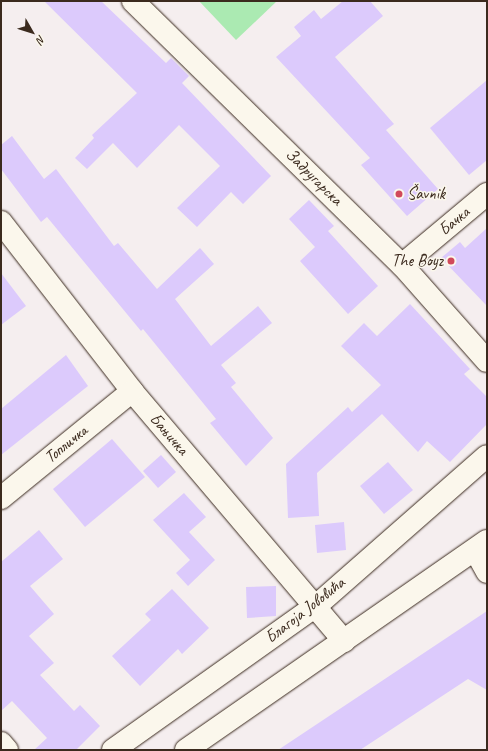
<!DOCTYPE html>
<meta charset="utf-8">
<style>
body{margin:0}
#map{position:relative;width:488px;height:751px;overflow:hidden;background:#f5eeef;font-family:Caveat,sans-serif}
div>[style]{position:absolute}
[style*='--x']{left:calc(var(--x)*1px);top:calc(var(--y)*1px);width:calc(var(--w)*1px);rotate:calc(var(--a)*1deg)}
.green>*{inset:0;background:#abeab2}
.building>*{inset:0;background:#dccafc}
.roads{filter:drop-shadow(0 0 1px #3b2a1e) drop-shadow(0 0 1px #3b2a1e)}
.minor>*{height:22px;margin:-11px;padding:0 11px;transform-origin:11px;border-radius:11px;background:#fbf7ec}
.dots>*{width:11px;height:11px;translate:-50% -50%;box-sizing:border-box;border:2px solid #fbf7ec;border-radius:50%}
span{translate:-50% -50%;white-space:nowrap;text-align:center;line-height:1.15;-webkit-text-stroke:3px #fbf7ec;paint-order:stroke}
.street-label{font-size:17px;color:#3b2a1e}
.poi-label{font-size:17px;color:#3b2a1e}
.left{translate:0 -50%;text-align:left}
.right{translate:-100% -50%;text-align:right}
.frame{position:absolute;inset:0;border:2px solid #3b2a1e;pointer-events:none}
.north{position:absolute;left:12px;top:12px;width:40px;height:40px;-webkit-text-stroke:3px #fbf7ec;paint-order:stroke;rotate:129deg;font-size:11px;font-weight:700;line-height:16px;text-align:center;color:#3b2a1e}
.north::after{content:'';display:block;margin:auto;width:14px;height:18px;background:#3b2a1e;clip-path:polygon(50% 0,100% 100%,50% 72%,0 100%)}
</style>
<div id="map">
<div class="green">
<i style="clip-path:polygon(199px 1px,277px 1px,236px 40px)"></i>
</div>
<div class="building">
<i style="clip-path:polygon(44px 1px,101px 1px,166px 63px,171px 58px,189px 76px,182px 83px,271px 176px,243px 204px,231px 192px,197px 227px,177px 208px,220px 166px,179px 125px,137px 168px,113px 143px,87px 169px,75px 158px,94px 138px,92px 135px,137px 93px)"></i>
<i style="clip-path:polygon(343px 1px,370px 1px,383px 16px,335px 57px,394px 124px,386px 130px,438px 189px,407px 216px,361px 165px,370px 158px,276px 57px,301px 36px,294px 27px,314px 10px,321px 19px)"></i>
<i style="clip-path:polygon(487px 80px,487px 160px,469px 175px,430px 128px)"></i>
<i style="clip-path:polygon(12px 136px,44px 179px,56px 169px,114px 246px,118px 243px,157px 289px,200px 248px,214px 264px,175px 299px,211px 346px,258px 306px,272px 323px,221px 365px,236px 383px,231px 387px,273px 438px,246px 466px,210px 423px,216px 419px,143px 329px,141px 331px,47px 217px,41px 222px,1px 169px,1px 145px)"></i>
<i style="clip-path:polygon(309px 200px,334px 226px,328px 231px,378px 286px,348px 314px,300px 261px,315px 247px,289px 219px)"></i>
<i style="clip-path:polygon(487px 228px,487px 306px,441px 258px,460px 242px,465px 248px)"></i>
<i style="clip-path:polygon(1px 273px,26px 306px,1px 325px)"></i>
<i style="clip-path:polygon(410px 304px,470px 369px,464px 374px,487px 397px,487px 424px,450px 462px,427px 441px,418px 452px,382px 414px,317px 473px,319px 516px,288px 518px,286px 464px,348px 407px,352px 412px,381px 385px,341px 346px,364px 323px,377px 336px)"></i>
<i style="clip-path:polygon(66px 355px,88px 386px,1px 455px,1px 409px)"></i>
<i style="clip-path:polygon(112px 439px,145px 477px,85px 527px,53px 489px)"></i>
<i style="clip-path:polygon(161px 455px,176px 472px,158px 488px,143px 471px)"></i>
<i style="clip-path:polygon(388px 462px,413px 490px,384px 514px,360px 486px)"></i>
<i style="clip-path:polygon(184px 493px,206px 517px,189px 532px,215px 560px,188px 586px,176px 573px,190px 560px,153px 520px)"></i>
<i style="clip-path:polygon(344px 522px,346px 550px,317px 553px,315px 525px)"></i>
<i style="clip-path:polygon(39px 530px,63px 559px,30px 586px,54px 614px,29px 636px,54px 663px,40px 675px,74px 711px,80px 705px,100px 726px,76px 750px,34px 750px,47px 738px,12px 701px,1px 711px,1px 562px)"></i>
<i style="clip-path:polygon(276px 586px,276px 616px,247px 618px,246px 587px)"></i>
<i style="clip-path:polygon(172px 589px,209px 628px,182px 654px,178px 649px,140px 686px,112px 656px,151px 620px,145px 614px)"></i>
<i style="clip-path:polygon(487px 611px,487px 690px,468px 679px,360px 750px,278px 750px)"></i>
</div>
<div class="roads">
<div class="minor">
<i style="--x:133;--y:1;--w:377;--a:44.5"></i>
<i style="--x:402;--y:265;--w:128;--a:48.5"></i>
<i style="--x:1;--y:222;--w:214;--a:52.2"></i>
<i style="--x:132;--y:391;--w:328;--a:49.7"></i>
<i style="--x:402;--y:265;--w:111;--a:-39.9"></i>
<i style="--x:1;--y:498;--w:169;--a:-39.2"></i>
<i style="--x:475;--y:550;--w:25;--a:61"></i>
<i style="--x:1;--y:743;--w:9;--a:49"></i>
<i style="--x:113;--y:750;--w:249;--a:-35.4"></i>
<i style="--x:316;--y:606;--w:227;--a:-41.3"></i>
<i style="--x:186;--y:750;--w:366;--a:-34.8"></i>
</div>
</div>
<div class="dots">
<i style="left:399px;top:194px;background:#d1495b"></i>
<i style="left:451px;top:261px;background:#d1495b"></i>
</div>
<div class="street-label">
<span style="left:314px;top:177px;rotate:45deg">Задругарска</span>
<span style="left:454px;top:221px;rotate:-40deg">Бачка</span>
<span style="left:169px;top:434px;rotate:49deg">Бањичка</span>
<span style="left:66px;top:444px;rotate:-39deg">Топличка</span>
<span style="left:305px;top:610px;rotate:-38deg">Благоја Јововића</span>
</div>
<div class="poi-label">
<span class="left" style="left:407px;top:194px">Šavnik</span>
<span class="right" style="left:443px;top:261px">The Boyz</span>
</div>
<div class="frame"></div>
<div class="north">N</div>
</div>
